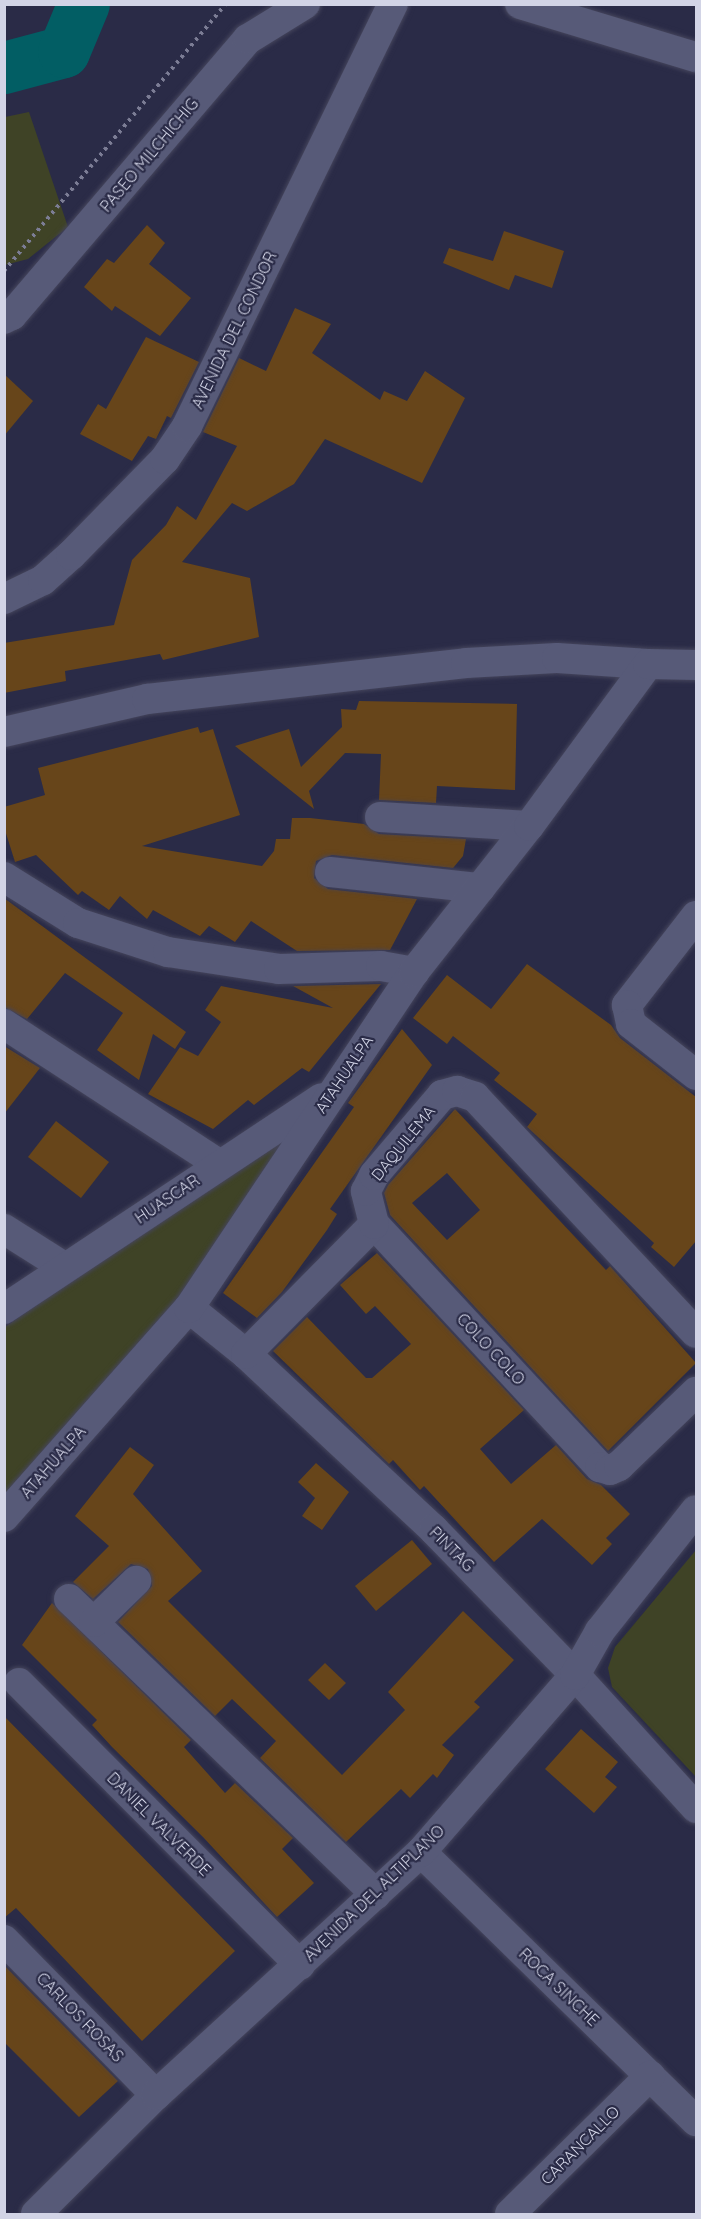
<!DOCTYPE html>
<style>
body{margin:0}
#map{position:relative;width:701px;height:2219px;overflow:hidden;background:#2a2b47;font-family:Quicksand,sans-serif}
div>[style]{position:absolute}
[style*='--x']{left:calc(var(--x)*1px);top:calc(var(--y)*1px);width:calc(var(--w)*1px);rotate:calc(var(--a)*1deg)}
.green>*{inset:0;background:#3f4326}
.river>*{height:52px;margin:-26px;padding:0 26px;transform-origin:26px;border-radius:26px;background:#025e64}
.building>*{inset:0;background:#67451a}
.path>*{height:4px;margin-top:-2px;transform-origin:0;background:repeating-linear-gradient(90deg,#7c7d95 0 3px,transparent 0 7.5px)}
.roads{filter:drop-shadow(0 0 2px #45455c) drop-shadow(0 0 2px #45455c)}
.minor>*{height:30px;margin:-15px;padding:0 15px;transform-origin:15px;border-radius:15px;background:#575a78}
span{translate:-50% -50%;white-space:nowrap;text-align:center;line-height:1.15;-webkit-text-stroke:4.5px #2a2b47;paint-order:stroke}
.street-label{font-size:16px;color:#d2d4e6}
.frame{position:absolute;inset:0;border:6px solid #d2d4e6;pointer-events:none}
</style>
<div id="map">
<div class="green">
<i style="clip-path:polygon(29px 112px,68px 227px,28px 259px,5px 265px,5px 117px)"></i>
<i style="clip-path:polygon(274px 1141px,283px 1141px,181px 1303px,5px 1502px,5px 1327px)"></i>
<i style="clip-path:polygon(696px 1550px,696px 1777px,612px 1687px,608px 1668px,615px 1647px)"></i>
</div>
<div class="river">
<i style="--x:4;--y:68;--w:62;--a:-14.9"></i>
<i style="--x:64;--y:52;--w:52;--a:-67.4"></i>
</div>
<div class="building">
<i style="clip-path:polygon(147px 225px,165px 243px,149px 264px,191px 298px,160px 336px,115px 306px,112px 311px,84px 287px,107px 259px,114px 263px)"></i>
<i style="clip-path:polygon(504px 231px,564px 251px,552px 288px,515px 275px,509px 290px,443px 263px,449px 248px,493px 261px)"></i>
<i style="clip-path:polygon(295px 308px,331px 324px,312px 353px,380px 400px,384px 391px,407px 401px,425px 371px,465px 398px,422px 483px,325px 439px,294px 484px,247px 511px,232px 503px,182px 562px,250px 578px,259px 637px,163px 660px,160px 654px,65px 671px,66px 681px,4px 693px,4px 643px,114px 625px,132px 560px,166px 525px,177px 506px,196px 520px,237px 446px,203px 432px,239px 358px,266px 371px)"></i>
<i style="clip-path:polygon(146px 337px,199px 362px,171px 418px,167px 416px,156px 439px,148px 436px,132px 461px,80px 434px,98px 404px,106px 409px)"></i>
<i style="clip-path:polygon(4px 374px,33px 401px,4px 436px)"></i>
<i style="clip-path:polygon(359px 701px,517px 704px,515px 790px,437px 786px,436px 803px,379px 800px,381px 754px,345px 753px,309px 791px,314px 809px,235px 746px,289px 729px,301px 767px,342px 727px,341px 709px,356px 710px)"></i>
<i style="clip-path:polygon(198px 727px,200px 733px,213px 729px,240px 815px,142px 846px,262px 866px,274px 851px,276px 839px,290px 839px,292px 818px,310px 818px,364px 824px,379px 834px,466px 839px,463px 856px,453px 868px,332px 855px,316px 861px,314px 878px,328px 889px,417px 899px,390px 950px,297px 951px,251px 921px,235px 942px,209px 926px,200px 936px,153px 910px,147px 919px,120px 896px,109px 910px,82px 891px,78px 895px,36px 855px,15px 862px,4px 827px,4px 807px,45px 795px,38px 768px)"></i>
<i style="clip-path:polygon(4px 898px,186px 1032px,175px 1049px,153px 1034px,139px 1080px,97px 1050px,123px 1013px,65px 973px,27px 1019px,4px 1007px)"></i>
<i style="clip-path:polygon(527px 964px,611px 1025px,620px 1038px,696px 1097px,696px 1241px,674px 1267px,651px 1247px,654px 1243px,527px 1127px,537px 1114px,494px 1080px,500px 1073px,453px 1036px,447px 1044px,413px 1018px,447px 975px,491px 1009px)"></i>
<i style="clip-path:polygon(381px 984px,309px 1072px,302px 1068px,254px 1105px,248px 1100px,213px 1129px,148px 1094px,180px 1047px,198px 1056px,221px 1022px,205px 1010px,221px 986px,333px 1008px,293px 986px)"></i>
<i style="clip-path:polygon(402px 1029px,432px 1065px,330px 1209px,337px 1214px,327px 1230px,282px 1292px,257px 1318px,223px 1293px,354px 1107px,348px 1103px)"></i>
<i style="clip-path:polygon(4px 1046px,40px 1068px,4px 1114px)"></i>
<i style="clip-path:polygon(evenodd,455px 1109px,606px 1270px,610px 1266px,696px 1363px,608px 1451px,390px 1215px,384px 1193px,388px 1185px,455px 1109px,447px 1173px,480px 1210px,447px 1240px,412px 1203px,447px 1173px)"></i>
<i style="clip-path:polygon(56px 1121px,109px 1162px,81px 1198px,28px 1157px)"></i>
<i style="clip-path:polygon(377px 1253px,524px 1410px,480px 1449px,511px 1484px,556px 1445px,587px 1479px,601px 1485px,630px 1514px,606px 1538px,612px 1544px,592px 1565px,542px 1519px,494px 1562px,424px 1486px,420px 1490px,393px 1460px,389px 1464px,273px 1351px,307px 1317px,366px 1378px,372px 1378px,411px 1344px,375px 1306px,366px 1314px,340px 1285px)"></i>
<i style="clip-path:polygon(130px 1447px,154px 1465px,133px 1494px,202px 1571px,168px 1601px,342px 1775px,405px 1710px,388px 1692px,463px 1611px,514px 1660px,474px 1702px,480px 1707px,442px 1745px,454px 1755px,437px 1778px,433px 1774px,410px 1798px,401px 1789px,346px 1842px,260px 1758px,276px 1741px,232px 1699px,215px 1716px,118px 1622px,152px 1586px,148px 1569px,131px 1564px,93px 1599px,73px 1582px,109px 1546px,75px 1516px)"></i>
<i style="clip-path:polygon(316px 1463px,349px 1492px,322px 1530px,302px 1516px,315px 1498px,298px 1482px)"></i>
<i style="clip-path:polygon(412px 1540px,432px 1564px,376px 1611px,355px 1586px)"></i>
<i style="clip-path:polygon(52px 1603px,191px 1740px,184px 1747px,225px 1793px,235px 1783px,293px 1838px,282px 1849px,314px 1883px,277px 1917px,203px 1837px,112px 1747px,92px 1725px,97px 1720px,22px 1645px)"></i>
<i style="clip-path:polygon(325px 1663px,346px 1683px,329px 1700px,308px 1680px)"></i>
<i style="clip-path:polygon(4px 1716px,235px 1951px,142px 2041px,16px 1908px,4px 1918px)"></i>
<i style="clip-path:polygon(581px 1729px,618px 1762px,605px 1777px,617px 1787px,594px 1813px,545px 1769px)"></i>
<i style="clip-path:polygon(4px 1965px,118px 2081px,79px 2117px,4px 2042px)"></i>
</div>
<div class="path">
<i style="--x:4;--y:271;--w:347;--a:-50.3"></i>
</div>
<div class="roads">
<div class="minor">
<i style="--x:520;--y:4;--w:184;--a:16.8"></i>
<i style="--x:4;--y:319;--w:9;--a:-27"></i>
<i style="--x:12;--y:315;--w:363;--a:-49.5"></i>
<i style="--x:248;--y:39;--w:67;--a:-31.6"></i>
<i style="--x:4;--y:599;--w:43;--a:-26"></i>
<i style="--x:43;--y:580;--w:38;--a:-42"></i>
<i style="--x:71;--y:555;--w:134;--a:-45.6"></i>
<i style="--x:165;--y:459;--w:40;--a:-56"></i>
<i style="--x:187;--y:426;--w:470;--a:-64"></i>
<i style="--x:4;--y:732;--w:147;--a:-13"></i>
<i style="--x:147;--y:699;--w:321;--a:-6.4"></i>
<i style="--x:466;--y:663;--w:91;--a:-3.1"></i>
<i style="--x:557;--y:658;--w:91;--a:3.8"></i>
<i style="--x:380;--y:817;--w:149;--a:3.5"></i>
<i style="--x:330;--y:872;--w:151;--a:6.1"></i>
<i style="--x:4;--y:877;--w:87;--a:31.9"></i>
<i style="--x:78;--y:923;--w:95;--a:17.9"></i>
<i style="--x:168;--y:952;--w:112;--a:8.7"></i>
<i style="--x:279;--y:969;--w:102;--a:-1.7"></i>
<i style="--x:381;--y:966;--w:34;--a:10"></i>
<i style="--x:696;--y:916;--w:113;--a:127.8"></i>
<i style="--x:627;--y:1005;--w:19;--a:78"></i>
<i style="--x:631;--y:1024;--w:83;--a:38.1"></i>
<i style="--x:4;--y:1024;--w:257;--a:33.1"></i>
<i style="--x:374;--y:1224;--w:332;--a:47.1"></i>
<i style="--x:600;--y:1467;--w:10;--a:17"></i>
<i style="--x:610;--y:1470;--w:10;--a:-24"></i>
<i style="--x:619;--y:1466;--w:107;--a:-43.9"></i>
<i style="--x:4;--y:1229;--w:71;--a:32.3"></i>
<i style="--x:189;--y:1308;--w:73;--a:38.9"></i>
<i style="--x:246;--y:1354;--w:258;--a:43.1"></i>
<i style="--x:434;--y:1530;--w:202;--a:45.8"></i>
<i style="--x:575;--y:1675;--w:180;--a:47.7"></i>
<i style="--x:4;--y:1309;--w:381;--a:-33.6"></i>
<i style="--x:246;--y:1354;--w:182;--a:-45.4"></i>
<i style="--x:374;--y:1224;--w:34;--a:-104"></i>
<i style="--x:366;--y:1191;--w:18;--a:-63"></i>
<i style="--x:374;--y:1175;--w:105;--a:-49.6"></i>
<i style="--x:442;--y:1095;--w:16;--a:-15"></i>
<i style="--x:457;--y:1091;--w:19;--a:18"></i>
<i style="--x:475;--y:1097;--w:323;--a:46.9"></i>
<i style="--x:4;--y:1517;--w:279;--a:-48.5"></i>
<i style="--x:189;--y:1308;--w:404;--a:-56.2"></i>
<i style="--x:414;--y:972;--w:186;--a:-51.8"></i>
<i style="--x:529;--y:826;--w:201;--a:-53.7"></i>
<i style="--x:648;--y:664;--w:48;--a:1.2"></i>
<i style="--x:69;--y:1599;--w:426;--a:43.9"></i>
<i style="--x:94;--y:1622;--w:59;--a:-44.3"></i>
<i style="--x:19;--y:1683;--w:398;--a:45.1"></i>
<i style="--x:421;--y:1852;--w:385;--a:44.4"></i>
<i style="--x:4;--y:1940;--w:217;--a:45.6"></i>
<i style="--x:36;--y:2214;--w:169;--a:-44.8"></i>
<i style="--x:156;--y:2095;--w:360;--a:-42.5"></i>
<i style="--x:421;--y:1852;--w:235;--a:-49"></i>
<i style="--x:575;--y:1675;--w:51;--a:-60.4"></i>
<i style="--x:600;--y:1631;--w:154;--a:-51.6"></i>
<i style="--x:510;--y:2214;--w:197;--a:-44.6"></i>
</div>
</div>
<div class="street-label">
<span style="left:149px;top:155px;rotate:-50deg">PASEO MILCHICHIG</span>
<span style="left:234px;top:330px;rotate:-64deg">AVENIDA DEL CONDOR</span>
<span style="left:344px;top:1074px;rotate:-56deg">ATAHUALPA</span>
<span style="left:403px;top:1143px;rotate:-51deg">DAQUILEMA</span>
<span style="left:167px;top:1199px;rotate:-34deg">HUASCAR</span>
<span style="left:491px;top:1349px;rotate:47deg">COLO COLO</span>
<span style="left:53px;top:1462px;rotate:-49deg">ATAHUALPA</span>
<span style="left:452px;top:1549px;rotate:45deg">PINTAG</span>
<span style="left:159px;top:1824px;rotate:45deg">DANIEL VALVERDE</span>
<span style="left:374px;top:1893px;rotate:-44deg">AVENIDA DEL ALTIPLANO</span>
<span style="left:559px;top:1987px;rotate:44deg">ROCA SINCHE</span>
<span style="left:80px;top:2017px;rotate:46deg">CARLOS ROSAS</span>
<span style="left:580px;top:2145px;rotate:-45deg">CARANCALLO</span>
</div>
<div class="frame"></div>
</div>
